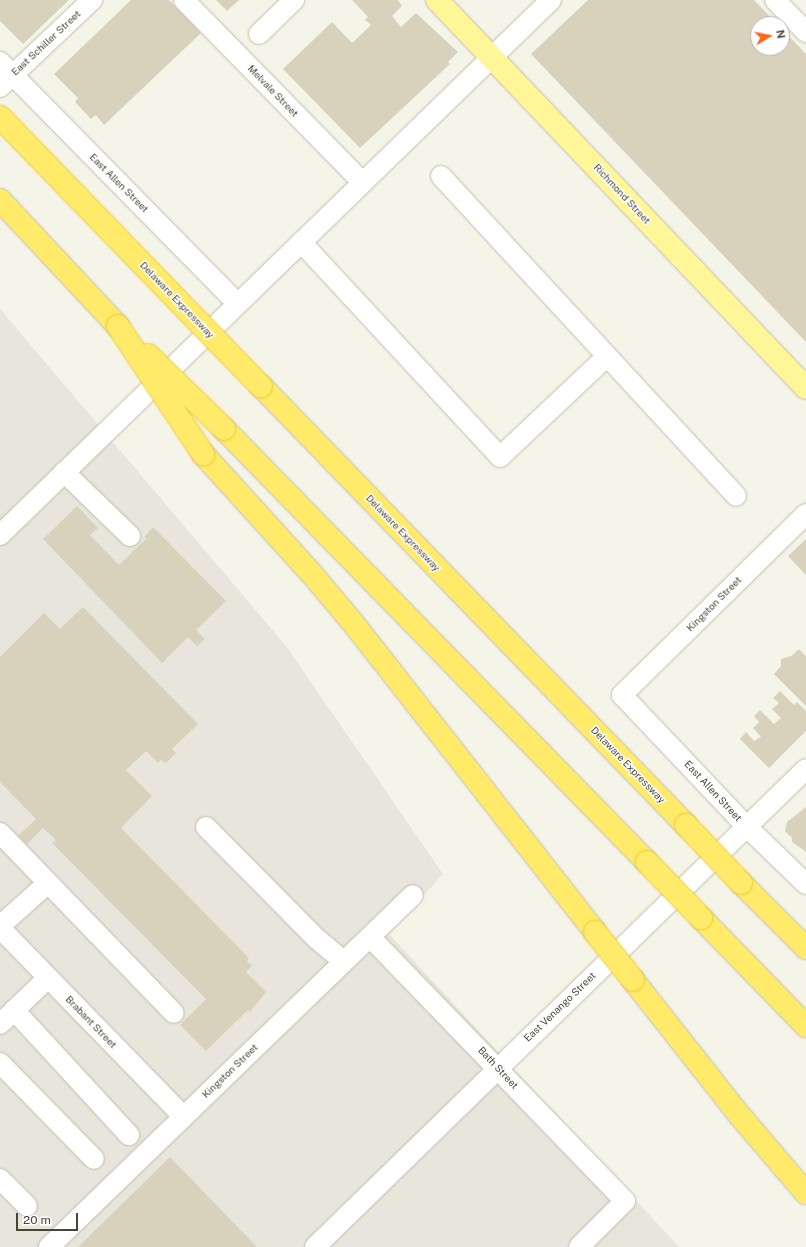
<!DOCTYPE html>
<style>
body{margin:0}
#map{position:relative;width:806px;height:1247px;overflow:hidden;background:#f5f4e8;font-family:"Public Sans",sans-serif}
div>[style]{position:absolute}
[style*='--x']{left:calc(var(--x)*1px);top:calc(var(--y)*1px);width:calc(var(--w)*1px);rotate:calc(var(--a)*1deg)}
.industrial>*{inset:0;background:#e8e5dc}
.building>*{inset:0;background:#d8d2bc}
.roads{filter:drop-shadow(0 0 1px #c2bea9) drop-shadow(0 0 1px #c2bea9)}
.minor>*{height:20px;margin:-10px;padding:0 10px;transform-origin:10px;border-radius:10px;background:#fff}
.major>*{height:22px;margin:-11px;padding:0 11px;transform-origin:11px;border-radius:11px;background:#fff697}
.highway>*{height:22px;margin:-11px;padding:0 11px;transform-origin:11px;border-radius:11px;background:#ffea69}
.bridges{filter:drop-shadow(0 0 1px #ebca2c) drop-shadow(0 0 1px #ebca2c)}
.highway-bridge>*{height:22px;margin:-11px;padding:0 11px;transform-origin:11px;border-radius:11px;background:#ffea69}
span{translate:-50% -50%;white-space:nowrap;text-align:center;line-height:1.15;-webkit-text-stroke:3px #fff;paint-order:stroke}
.street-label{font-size:10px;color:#494536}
.north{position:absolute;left:750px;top:16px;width:40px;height:40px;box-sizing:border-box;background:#fff;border:1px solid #b6b5af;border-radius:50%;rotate:80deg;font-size:11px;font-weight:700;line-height:16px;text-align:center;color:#494536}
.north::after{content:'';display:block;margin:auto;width:14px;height:18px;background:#ff6615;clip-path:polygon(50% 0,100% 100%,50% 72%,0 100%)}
.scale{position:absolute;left:16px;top:1213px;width:62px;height:18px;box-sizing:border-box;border:2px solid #494536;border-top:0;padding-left:5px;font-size:12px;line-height:14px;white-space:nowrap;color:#494536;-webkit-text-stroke:3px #fff;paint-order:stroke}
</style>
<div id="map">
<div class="industrial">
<i style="clip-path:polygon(0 309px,286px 646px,443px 874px,389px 934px,679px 1247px,0 1247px)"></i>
</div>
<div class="building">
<i style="clip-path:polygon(0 0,69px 0,23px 44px,0 21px)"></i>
<i style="clip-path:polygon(131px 0,169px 0,201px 33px,104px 125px,96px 115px,91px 119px,75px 102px,78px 98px,54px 74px)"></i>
<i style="clip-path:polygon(216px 0,239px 0,227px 11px)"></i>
<i style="clip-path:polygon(352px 0,398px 0,402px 6px,392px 16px,401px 27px,416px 13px,458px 52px,448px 62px,450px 64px,360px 148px,283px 69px,332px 22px,352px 43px,371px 25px,365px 20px,368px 17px)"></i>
<i style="clip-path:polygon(588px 0,754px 0,777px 24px,758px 24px,758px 48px,782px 48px,782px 29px,806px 54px,806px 342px,531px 54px)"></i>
<i style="clip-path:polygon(77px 506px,98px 528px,90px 535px,119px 565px,146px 539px,144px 537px,153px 527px,226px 601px,196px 630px,205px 639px,197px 646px,188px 637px,162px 663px,43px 539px)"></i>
<i style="clip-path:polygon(806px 539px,806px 575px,788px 556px)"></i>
<i style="clip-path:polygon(83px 607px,198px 724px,172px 749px,176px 753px,166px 763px,161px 760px,158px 763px,146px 751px,126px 770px,152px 796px,121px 828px,249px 958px,247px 961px,252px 966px,246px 972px,266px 992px,250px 1012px,248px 1010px,206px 1051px,180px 1025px,206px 999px,52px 843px,56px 840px,43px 828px,27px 844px,18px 836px,36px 819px,0 782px,0 657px,44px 613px,60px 629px)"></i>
<i style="clip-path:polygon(799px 649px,806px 656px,806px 706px,774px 674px,781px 666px,781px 659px,791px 656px)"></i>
<i style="clip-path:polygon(780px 691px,794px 705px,797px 702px,806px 711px,806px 731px,769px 768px,740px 739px,746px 732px,754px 741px,761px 737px,753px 728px,759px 722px,754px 716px,760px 710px,774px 724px,781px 718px,772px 709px,779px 703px,773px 698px)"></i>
<i style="clip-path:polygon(806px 807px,806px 852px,792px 842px,792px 838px,785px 831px,787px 822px)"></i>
<i style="clip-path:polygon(170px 1157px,257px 1247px,78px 1247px)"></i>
</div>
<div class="roads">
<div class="minor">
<i style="--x:184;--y:0;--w:255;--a:45.6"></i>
<i style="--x:775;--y:0;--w:45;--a:45.9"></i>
<i style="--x:259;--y:34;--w:49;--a:-44.2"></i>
<i style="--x:0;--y:62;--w:339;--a:45.5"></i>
<i style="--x:0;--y:87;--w:127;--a:-43.4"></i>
<i style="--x:441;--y:176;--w:435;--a:47.3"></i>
<i style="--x:301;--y:242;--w:293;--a:47.2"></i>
<i style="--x:500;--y:457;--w:147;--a:-43.3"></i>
<i style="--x:64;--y:472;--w:92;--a:44.1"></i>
<i style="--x:806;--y:514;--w:258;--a:135.5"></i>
<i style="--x:622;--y:695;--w:182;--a:46.6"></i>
<i style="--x:747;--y:827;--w:82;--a:44"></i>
<i style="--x:0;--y:535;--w:768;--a:-44.16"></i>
<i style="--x:206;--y:827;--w:158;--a:45.3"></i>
<i style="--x:317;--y:939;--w:35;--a:40"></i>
<i style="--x:0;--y:833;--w:250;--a:46"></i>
<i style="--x:0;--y:926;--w:64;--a:-41.9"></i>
<i style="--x:0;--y:928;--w:262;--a:45.8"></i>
<i style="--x:370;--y:937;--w:367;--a:46"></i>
<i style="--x:625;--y:1201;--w:65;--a:135"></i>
<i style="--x:14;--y:1010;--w:170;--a:47.4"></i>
<i style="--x:0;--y:1024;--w:66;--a:-43.8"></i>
<i style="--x:0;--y:1063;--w:134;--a:45.6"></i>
<i style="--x:0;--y:1179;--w:38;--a:45"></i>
<i style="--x:49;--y:1247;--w:506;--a:-44.04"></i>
<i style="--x:315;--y:1247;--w:685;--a:-44.23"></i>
</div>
<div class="major">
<i style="--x:437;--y:0;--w:535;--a:46.44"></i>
</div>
<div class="highway">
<i style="--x:0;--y:200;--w:173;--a:46.9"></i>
<i style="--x:261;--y:386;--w:611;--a:45.93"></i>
<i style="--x:224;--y:429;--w:605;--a:45.67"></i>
<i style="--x:203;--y:454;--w:162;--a:47.8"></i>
<i style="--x:312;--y:574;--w:64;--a:50.1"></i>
<i style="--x:353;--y:623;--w:392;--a:51.9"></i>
<i style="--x:741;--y:883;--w:92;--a:45"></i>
<i style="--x:701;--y:918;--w:151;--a:45.8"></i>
<i style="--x:633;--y:980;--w:174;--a:51.8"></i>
<i style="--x:741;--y:1117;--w:100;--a:49.5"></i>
</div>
</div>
<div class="bridges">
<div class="highway-bridge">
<i style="--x:0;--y:117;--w:375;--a:45.9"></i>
<i style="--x:118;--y:326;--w:154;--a:56.4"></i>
<i style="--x:148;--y:355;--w:106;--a:44.2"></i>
<i style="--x:686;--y:825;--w:80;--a:46.5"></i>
<i style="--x:647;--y:862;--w:78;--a:46"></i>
<i style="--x:595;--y:932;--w:61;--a:51.6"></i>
</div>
</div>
<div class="street-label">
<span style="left:46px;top:43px;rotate:-43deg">East Schiller Street</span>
<span style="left:273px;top:91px;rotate:46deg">Melvale Street</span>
<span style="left:119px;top:183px;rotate:45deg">East Allen Street</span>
<span style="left:622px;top:194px;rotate:47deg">Richmond Street</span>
<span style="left:177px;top:300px;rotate:46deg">Delaware Expressway</span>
<span style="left:403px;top:533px;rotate:46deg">Delaware Expressway</span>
<span style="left:714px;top:604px;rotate:-45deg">Kingston Street</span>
<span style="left:628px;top:765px;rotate:46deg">Delaware Expressway</span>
<span style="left:713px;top:791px;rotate:47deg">East Allen Street</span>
<span style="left:560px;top:1007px;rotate:-44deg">East Venango Street</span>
<span style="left:91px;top:1022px;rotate:46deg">Brabant Street</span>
<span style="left:498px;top:1068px;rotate:47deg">Bath Street</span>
<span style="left:230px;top:1071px;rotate:-44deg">Kingston Street</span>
</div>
<div class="north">N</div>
<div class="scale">20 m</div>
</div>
